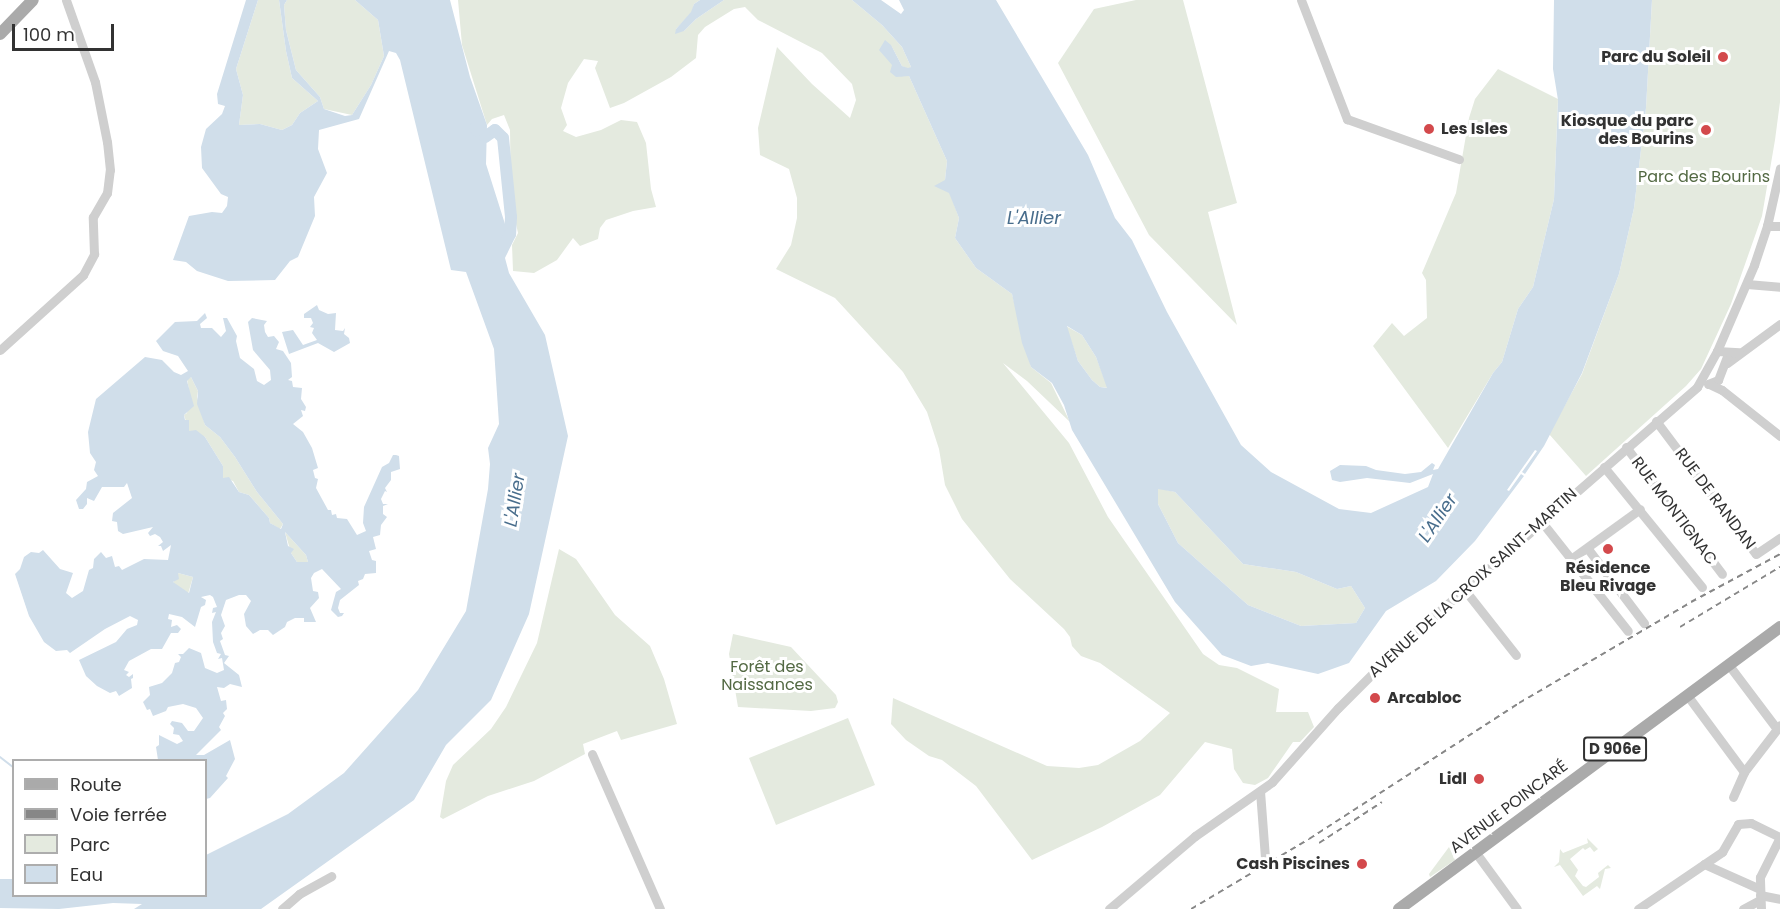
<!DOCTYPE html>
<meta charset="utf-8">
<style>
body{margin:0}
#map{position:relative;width:1780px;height:909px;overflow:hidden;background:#fff;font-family:Poppins,sans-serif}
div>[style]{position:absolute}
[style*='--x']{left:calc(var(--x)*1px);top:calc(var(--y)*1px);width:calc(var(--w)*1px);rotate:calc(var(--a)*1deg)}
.green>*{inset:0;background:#e4eadf}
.water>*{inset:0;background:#d0deea}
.stream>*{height:2px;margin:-1px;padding:0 1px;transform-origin:1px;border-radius:1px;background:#d0deea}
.river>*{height:12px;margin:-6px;padding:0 6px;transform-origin:6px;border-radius:6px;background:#d0deea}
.minor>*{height:9px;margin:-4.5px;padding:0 4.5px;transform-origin:4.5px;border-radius:4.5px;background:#cfcfcf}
.major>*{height:12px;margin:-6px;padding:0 6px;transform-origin:6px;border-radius:6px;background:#aaa}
.rail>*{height:2px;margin-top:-1px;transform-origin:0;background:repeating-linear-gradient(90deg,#878787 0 6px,transparent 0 10.5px)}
.dots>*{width:16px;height:16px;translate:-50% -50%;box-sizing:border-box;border:3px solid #fff;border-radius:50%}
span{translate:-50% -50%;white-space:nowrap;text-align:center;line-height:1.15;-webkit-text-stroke:6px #fff;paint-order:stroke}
.shield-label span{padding:2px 4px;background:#fff;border:2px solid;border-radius:4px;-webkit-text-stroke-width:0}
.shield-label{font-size:15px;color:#323232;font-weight:700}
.poi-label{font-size:16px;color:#323232;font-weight:700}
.right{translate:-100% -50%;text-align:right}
.left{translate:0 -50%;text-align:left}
.park-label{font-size:16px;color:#536943}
.street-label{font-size:16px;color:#323232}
.water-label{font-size:18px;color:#486d8c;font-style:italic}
.legend{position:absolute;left:12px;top:759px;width:195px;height:138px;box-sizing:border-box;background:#fff;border:2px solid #adadad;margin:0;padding:8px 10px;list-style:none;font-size:18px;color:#323232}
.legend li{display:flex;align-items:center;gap:12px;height:30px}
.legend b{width:30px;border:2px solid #adadad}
.scale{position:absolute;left:12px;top:24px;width:102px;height:27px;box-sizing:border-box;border:3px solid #323232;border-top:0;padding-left:8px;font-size:18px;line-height:21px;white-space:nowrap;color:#323232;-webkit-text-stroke:4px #fff;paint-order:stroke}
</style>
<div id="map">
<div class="green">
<i style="clip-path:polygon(258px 0,279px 0,286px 51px,292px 78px,318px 101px,300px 113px,292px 125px,282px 130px,260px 124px,239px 125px,243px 95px,236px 69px)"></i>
<i style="clip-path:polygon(287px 0,355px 0,378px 20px,384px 56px,371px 85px,352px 115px,324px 109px,320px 97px,296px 70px,286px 30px,284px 5px)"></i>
<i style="clip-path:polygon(458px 0,700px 0,694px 4px,692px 12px,676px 29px,684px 31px,696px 19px,724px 0,852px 0,882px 25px,902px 47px,911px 67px,908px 69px,902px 66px,891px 45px,905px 76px,909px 76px,947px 161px,945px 180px,959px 218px,955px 238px,976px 268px,1012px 294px,1031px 367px,1051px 383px,1070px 422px,1027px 381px,1003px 363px,1069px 443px,1108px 517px,1203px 654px,1219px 665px,1237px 668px,1279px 689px,1276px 712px,1308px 712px,1314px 727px,1300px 742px,1293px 742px,1268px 778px,1255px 785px,1243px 783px,1234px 769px,1232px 749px,1205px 742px,1160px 795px,1102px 827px,1032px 860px,976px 786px,942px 760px,929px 756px,906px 740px,891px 724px,893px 698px,1047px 766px,1079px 768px,1098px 765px,1140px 741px,1170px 713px,1100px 663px,1081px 656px,1072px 646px,1070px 637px,1064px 629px,1010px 579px,962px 519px,945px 485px,939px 449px,927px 412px,903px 372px,835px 298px,776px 269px,791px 245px,797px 218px,797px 198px,789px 169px,760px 155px,758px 128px,777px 47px,812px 84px,850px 118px,856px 100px,852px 84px,822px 53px,758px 20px,745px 7px,734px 9px,705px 27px,698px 35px,696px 58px,671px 77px,624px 103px,610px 108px,595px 68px,598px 61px,584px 59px,568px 83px,561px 108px,567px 125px,563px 131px,576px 137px,601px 130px,621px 120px,637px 122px,646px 143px,651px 189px,656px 207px,633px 211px,606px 220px,600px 228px,598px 239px,580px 246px,573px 238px,557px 260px,534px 273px,513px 271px,512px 245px,518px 233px,511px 201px,510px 130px,504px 115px,492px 119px,487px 125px,462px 45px)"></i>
<i style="clip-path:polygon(1136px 0,1183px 0,1237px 203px,1208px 212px,1237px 325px,1149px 235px,1058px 63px,1094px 9px)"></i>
<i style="clip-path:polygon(1652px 0,1780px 0,1780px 102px,1775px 140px,1762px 216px,1731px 304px,1701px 369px,1686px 386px,1586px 476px,1549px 434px,1582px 374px,1619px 274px,1634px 208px,1646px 108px)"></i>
<i style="clip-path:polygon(1498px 69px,1558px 99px,1554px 199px,1533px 287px,1518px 309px,1502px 362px,1493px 373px,1448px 448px,1373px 346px,1392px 323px,1404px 336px,1427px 318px,1426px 280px,1422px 273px,1456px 193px,1469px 118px,1475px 99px)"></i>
<i style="clip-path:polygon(1066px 326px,1082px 335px,1096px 357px,1108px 388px,1100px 387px,1092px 380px,1078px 361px)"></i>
<i style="clip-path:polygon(191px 377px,198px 391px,197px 397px,205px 425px,220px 437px,235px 457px,257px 492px,283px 524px,280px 529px,270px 523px,269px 518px,249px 495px,239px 492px,233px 481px,223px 478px,223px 466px,205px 437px,189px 431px,184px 415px,187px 413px,190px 396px,187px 379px)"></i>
<i style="clip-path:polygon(1158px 488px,1175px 492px,1243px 564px,1296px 572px,1337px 589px,1351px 586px,1365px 608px,1356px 623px,1301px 626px,1248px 605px,1178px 543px,1158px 504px)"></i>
<i style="clip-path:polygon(285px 532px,306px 555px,308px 562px,297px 562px,291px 553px)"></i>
<i style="clip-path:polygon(559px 549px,576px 559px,615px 615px,650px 646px,664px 679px,677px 724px,621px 740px,617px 731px,583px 744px,585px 754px,534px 781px,488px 796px,443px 819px,440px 817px,446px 781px,453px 765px,491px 729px,506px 707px,537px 643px)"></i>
<i style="clip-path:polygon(178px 573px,193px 577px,188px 594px,173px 583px)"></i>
<i style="clip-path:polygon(733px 634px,791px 647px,836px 695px,838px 702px,835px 708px,811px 711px,738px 707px,729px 654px)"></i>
<i style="clip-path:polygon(848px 718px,875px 785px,776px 825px,749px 758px)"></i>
<i style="clip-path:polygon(1587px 838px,1598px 849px,1594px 852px,1590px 847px,1585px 850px,1583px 848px,1570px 859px,1578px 870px,1575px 876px,1583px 886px,1586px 887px,1599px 877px,1598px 873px,1608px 865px,1611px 868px,1605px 869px,1600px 889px,1597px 886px,1583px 896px,1560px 865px,1554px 867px,1559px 862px,1560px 849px,1563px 853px,1588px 843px)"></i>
<i style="clip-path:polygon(1449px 847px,1455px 860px,1430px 877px,1429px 874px)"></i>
</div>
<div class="water">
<i style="clip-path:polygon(246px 0,258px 0,236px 69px,243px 95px,239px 125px,260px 124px,282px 130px,292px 125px,300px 113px,318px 101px,292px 78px,286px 51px,279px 0,287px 0,284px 5px,286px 30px,296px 70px,320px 97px,324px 109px,345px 116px,352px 115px,371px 85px,384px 56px,378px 20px,355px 0,450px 0,470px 77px,487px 125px,486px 164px,505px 224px,505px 258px,509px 273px,545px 335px,568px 436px,529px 614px,491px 700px,446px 745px,414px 800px,261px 909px,134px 909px,142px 904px,113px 903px,59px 909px,0 908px,0 879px,13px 879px,14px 896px,206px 896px,206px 855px,288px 814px,344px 773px,418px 690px,466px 611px,488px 489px,490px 464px,488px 448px,499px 424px,494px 349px,466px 272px,451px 270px,400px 60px,396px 53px,389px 51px,359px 119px,319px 130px,318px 149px,327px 173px,314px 197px,315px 216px,298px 257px,290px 261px,275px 280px,228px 281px,197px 271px,186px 262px,173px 260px,189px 216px,212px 212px,222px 213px,227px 206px,228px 197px,221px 194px,202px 168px,201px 147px,206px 129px,222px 114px,225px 106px,218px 104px,217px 94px)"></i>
<i style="clip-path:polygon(700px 0,724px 0,696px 19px,684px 31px,675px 34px,676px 29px,691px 12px,694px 4px)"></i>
<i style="clip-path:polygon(evenodd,852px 0,881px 0,901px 14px,904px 10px,899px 0,996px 0,1088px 155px,1115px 218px,1132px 240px,1167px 312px,1241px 445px,1271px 472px,1339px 509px,1371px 513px,1428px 487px,1433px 474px,1410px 483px,1367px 478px,1340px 482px,1332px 480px,1330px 471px,1340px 465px,1366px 466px,1376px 470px,1405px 474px,1421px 472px,1432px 463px,1435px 465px,1433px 470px,1438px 469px,1493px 373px,1502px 362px,1518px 309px,1533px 287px,1554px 199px,1558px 100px,1553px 69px,1554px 0,1652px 0,1646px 108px,1634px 208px,1619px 274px,1582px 373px,1544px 446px,1525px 474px,1522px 472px,1537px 451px,1535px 450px,1507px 490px,1509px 491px,1521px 474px,1524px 476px,1475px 541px,1436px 581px,1386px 611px,1349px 663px,1318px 674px,1268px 663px,1251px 666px,1222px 655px,1175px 602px,1072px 430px,1064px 405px,1052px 383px,1031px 367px,1022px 343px,1012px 294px,976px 268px,955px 238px,959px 218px,949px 193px,934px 186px,945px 180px,947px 161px,909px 76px,896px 77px,890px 72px,892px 65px,879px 50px,885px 40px,891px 45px,902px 66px,908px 68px,911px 67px,902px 47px,882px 25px,852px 0,1067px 326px,1082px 335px,1096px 357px,1107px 388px,1100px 387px,1092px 380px,1078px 361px,1067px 326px,852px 0,1158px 489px,1175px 492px,1243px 564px,1296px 572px,1337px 589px,1351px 586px,1365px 608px,1356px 623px,1301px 626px,1248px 605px,1178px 543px,1158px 504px,1158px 489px)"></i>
<i style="clip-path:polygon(317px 305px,319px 310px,328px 314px,336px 313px,335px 330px,343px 331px,345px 328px,344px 334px,349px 338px,350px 343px,334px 352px,318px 343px,289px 354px,282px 332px,293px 330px,303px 345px,317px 340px,312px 333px,314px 328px,310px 327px,313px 323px,311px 318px,304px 318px,304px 314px)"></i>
<i style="clip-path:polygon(evenodd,205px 313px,207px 318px,200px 324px,201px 328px,212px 328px,221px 337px,226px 331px,223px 318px,227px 318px,237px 336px,236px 341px,240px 358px,254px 369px,257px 381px,264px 385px,271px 380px,270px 370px,253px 350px,248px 322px,252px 318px,267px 321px,264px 325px,265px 332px,268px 337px,274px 336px,279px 342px,276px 349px,283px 351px,291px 363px,292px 377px,288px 380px,292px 381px,293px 387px,302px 388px,301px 399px,306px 407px,305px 411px,301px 410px,303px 416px,293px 424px,303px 432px,312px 448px,318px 468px,313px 470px,315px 478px,318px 479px,316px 488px,328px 510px,331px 510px,332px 515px,336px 514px,337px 518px,347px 519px,357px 535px,366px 531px,363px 523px,364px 507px,382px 467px,389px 463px,393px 455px,396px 455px,399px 456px,400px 469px,391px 472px,391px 480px,385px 488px,387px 492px,385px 491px,381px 499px,383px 504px,388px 504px,383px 506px,383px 514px,387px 517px,381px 525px,380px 535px,373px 537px,376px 549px,369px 551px,372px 560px,376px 561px,376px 573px,365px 574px,363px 579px,358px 581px,359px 585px,340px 600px,338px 608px,340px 613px,344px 613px,342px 616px,338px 617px,331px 610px,336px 592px,341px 589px,322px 569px,314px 573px,311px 578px,313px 591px,318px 592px,319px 598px,310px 608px,316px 622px,304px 622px,304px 618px,295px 618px,287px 622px,285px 627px,273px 635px,268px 630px,260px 630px,253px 634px,246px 626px,244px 614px,251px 601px,246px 595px,239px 595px,226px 600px,221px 615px,225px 626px,221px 633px,223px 639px,220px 641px,225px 655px,229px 656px,224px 663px,239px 675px,242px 687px,230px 684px,224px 688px,217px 687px,221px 701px,226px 700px,227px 709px,223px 713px,225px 716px,219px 727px,221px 730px,196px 755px,204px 755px,230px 740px,235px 759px,226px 776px,228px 778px,210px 798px,206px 799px,206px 760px,158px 760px,156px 747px,159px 745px,159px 735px,177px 744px,183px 741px,179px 735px,173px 734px,174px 728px,170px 724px,172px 721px,182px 723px,188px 731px,194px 731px,203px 718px,196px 708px,183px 704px,168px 707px,166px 711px,153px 716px,150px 709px,147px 710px,143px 702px,150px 695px,149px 687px,162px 683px,172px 673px,175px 663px,179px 662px,181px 657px,178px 654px,183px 654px,189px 648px,201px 653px,205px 668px,217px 673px,224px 670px,222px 658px,218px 659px,221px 654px,217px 653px,213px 642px,212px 622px,216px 612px,212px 613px,213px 608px,217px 607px,213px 597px,210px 595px,201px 597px,206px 600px,205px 605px,201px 607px,195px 627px,182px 617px,169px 614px,168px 619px,172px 620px,171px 627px,177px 625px,181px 629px,178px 633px,171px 633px,162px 649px,151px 649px,129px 661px,124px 670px,129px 672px,126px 675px,129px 677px,133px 674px,133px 678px,131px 679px,132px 688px,119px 696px,116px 691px,110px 693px,97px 686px,86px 676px,79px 660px,116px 642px,127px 629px,137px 625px,138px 620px,130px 616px,105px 629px,70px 653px,67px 650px,56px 651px,44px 642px,29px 616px,15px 574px,20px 569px,24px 557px,31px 552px,39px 553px,43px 550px,60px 569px,73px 573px,66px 593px,72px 598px,83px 591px,89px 570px,93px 568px,94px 559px,101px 552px,106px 558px,112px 556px,115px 567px,119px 566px,122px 570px,144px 559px,168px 560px,171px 545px,163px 551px,161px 546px,158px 546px,163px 542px,160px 537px,155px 534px,150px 536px,148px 533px,153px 527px,123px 534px,118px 531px,117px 522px,112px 521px,113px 513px,132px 498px,127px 483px,124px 487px,102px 487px,94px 501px,87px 498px,87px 504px,83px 509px,79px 509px,76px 500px,86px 489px,87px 482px,98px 476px,94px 470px,96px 462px,90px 453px,88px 432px,96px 399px,145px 357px,162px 360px,174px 372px,181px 375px,188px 371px,178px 356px,163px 351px,156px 341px,175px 322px,197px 321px,205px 313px,191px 377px,198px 391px,197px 404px,205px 425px,220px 437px,235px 457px,257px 492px,283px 524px,281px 529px,270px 523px,269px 518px,249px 495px,239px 492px,229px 477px,223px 478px,223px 466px,205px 437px,196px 430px,189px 431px,189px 420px,185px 420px,184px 415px,194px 406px,187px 381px,191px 377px,205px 313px,285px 532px,306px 555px,308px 562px,297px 562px,291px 553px,294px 549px,288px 546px,285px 532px,205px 313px,178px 573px,193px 577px,189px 593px,173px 582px,179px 579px,178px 573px)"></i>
</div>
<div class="stream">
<i style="--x:0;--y:757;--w:18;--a:38"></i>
</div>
<div class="river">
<i style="--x:475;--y:128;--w:13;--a:42"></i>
<i style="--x:485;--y:137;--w:12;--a:-35"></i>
<i style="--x:495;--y:130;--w:11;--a:45"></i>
<i style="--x:503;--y:138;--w:79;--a:84.2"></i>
<i style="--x:511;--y:217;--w:17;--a:93"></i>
<i style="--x:510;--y:234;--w:28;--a:116"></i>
</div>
<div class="minor">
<i style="--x:1301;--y:0;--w:128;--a:68.9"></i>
<i style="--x:1347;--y:119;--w:119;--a:19.7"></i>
<i style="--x:1767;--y:226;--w:13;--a:0"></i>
<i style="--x:1747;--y:284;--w:33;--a:5"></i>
<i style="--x:0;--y:350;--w:112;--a:-42.1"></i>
<i style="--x:83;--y:275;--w:24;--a:-62"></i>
<i style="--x:94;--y:254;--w:37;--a:-92"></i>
<i style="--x:93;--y:217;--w:28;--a:-60"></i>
<i style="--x:107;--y:193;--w:23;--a:-83"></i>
<i style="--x:110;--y:170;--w:28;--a:-96"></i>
<i style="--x:107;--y:142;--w:61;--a:-101.3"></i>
<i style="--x:95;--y:82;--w:87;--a:-109.5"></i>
<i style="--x:1717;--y:351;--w:94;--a:-66.7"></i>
<i style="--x:1754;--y:265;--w:41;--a:-71.6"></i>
<i style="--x:1767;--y:226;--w:59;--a:-77.4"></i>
<i style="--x:1727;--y:363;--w:66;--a:-36.3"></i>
<i style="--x:1708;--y:384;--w:11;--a:-22"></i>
<i style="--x:1718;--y:380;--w:26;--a:-69"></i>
<i style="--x:1709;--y:384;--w:14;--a:25"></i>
<i style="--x:1722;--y:390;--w:74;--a:38.4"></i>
<i style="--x:1656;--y:421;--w:166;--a:53.1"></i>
<i style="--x:1756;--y:554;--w:29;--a:-34"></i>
<i style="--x:1626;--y:447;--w:159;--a:52.9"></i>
<i style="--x:1604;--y:467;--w:155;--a:50.8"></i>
<i style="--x:1541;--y:521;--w:140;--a:51.7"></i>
<i style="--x:1588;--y:549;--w:93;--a:52.9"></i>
<i style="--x:1571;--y:559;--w:85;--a:-35.9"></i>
<i style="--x:1464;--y:589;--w:84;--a:51.8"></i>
<i style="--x:1728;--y:664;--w:81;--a:53"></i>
<i style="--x:1687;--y:695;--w:96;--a:53.5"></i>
<i style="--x:592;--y:754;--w:169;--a:66.3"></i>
<i style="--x:1260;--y:791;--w:66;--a:85.7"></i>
<i style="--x:1733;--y:797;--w:27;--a:-66"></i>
<i style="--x:1744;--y:772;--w:59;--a:-52.5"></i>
<i style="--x:1476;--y:853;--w:69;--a:53.8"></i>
<i style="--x:1704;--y:864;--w:61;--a:24.1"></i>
<i style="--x:1760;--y:895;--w:20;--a:11"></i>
<i style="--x:282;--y:909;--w:23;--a:-41"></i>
<i style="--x:299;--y:894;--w:37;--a:-29"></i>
<i style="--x:1109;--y:909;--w:113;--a:-40.3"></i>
<i style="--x:1195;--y:836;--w:94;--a:-35"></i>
<i style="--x:1272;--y:782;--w:99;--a:-48.3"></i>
<i style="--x:1338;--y:708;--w:95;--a:-45"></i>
<i style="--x:1405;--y:641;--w:387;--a:-41"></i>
<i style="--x:1697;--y:387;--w:41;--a:-60.9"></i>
<i style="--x:1717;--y:351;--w:22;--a:3"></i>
<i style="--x:1638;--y:909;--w:102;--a:-34.2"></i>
<i style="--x:1722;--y:852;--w:32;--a:-60"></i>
<i style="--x:1738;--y:824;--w:13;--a:-4"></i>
<i style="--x:1751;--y:823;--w:32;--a:26"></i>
<i style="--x:1743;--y:909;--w:19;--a:-28"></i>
<i style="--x:1761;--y:909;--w:32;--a:-92"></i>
<i style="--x:1760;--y:877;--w:45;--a:-63.4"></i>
</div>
<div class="major">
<i style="--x:0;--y:34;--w:47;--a:-45.9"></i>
<i style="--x:1399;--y:909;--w:474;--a:-36.5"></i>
</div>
<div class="rail">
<i style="--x:1680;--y:627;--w:117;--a:-31"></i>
<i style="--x:1319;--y:843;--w:75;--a:-33.1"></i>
<i style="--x:1191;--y:909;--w:137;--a:-30.7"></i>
<i style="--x:1309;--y:839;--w:250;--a:-32.9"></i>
<i style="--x:1519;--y:703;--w:199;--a:-30.4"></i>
<i style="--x:1691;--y:602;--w:101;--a:-28.3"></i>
</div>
<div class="dots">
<i style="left:1723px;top:57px;background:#d3494c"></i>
<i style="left:1429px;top:129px;background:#d3494c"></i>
<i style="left:1706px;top:130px;background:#d3494c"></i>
<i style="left:1608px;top:549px;background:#d3494c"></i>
<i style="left:1375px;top:698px;background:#d3494c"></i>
<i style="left:1479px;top:779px;background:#d3494c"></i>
<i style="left:1362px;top:864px;background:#d3494c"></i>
</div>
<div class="shield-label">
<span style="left:1615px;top:749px">D 906e</span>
</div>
<div class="poi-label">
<span class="right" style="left:1711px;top:57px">Parc du Soleil</span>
<span class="right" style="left:1694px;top:130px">Kiosque du parc<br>des Bourins</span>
<span class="left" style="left:1441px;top:129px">Les Isles</span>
<span style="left:1608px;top:577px">Résidence<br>Bleu Rivage</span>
<span class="left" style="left:1387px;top:698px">Arcabloc</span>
<span class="right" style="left:1467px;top:779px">Lidl</span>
<span class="right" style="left:1350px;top:864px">Cash Piscines</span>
</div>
<div class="park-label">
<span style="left:1704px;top:177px">Parc des Bourins</span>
<span style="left:767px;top:676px">Forêt des<br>Naissances</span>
</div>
<div class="street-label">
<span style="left:1715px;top:499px;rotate:53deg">RUE DE RANDAN</span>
<span style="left:1674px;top:511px;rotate:53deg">RUE MONTIGNAC</span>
<span style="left:1473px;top:583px;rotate:-42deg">AVENUE DE LA CROIX SAINT-MARTIN</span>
<span style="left:1509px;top:807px;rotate:-37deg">AVENUE POINCARÉ</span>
</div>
<div class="water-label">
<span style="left:1034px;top:218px">L'Allier</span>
<span style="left:515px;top:500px;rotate:-81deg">L'Allier</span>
<span style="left:1438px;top:518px;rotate:-56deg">L'Allier</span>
</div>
<ul class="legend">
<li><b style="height:8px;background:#aaa"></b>Route</li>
<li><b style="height:8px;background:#878787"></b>Voie ferrée</li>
<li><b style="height:16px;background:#e4eadf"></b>Parc</li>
<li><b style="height:16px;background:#d0deea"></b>Eau</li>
</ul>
<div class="scale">100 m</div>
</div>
